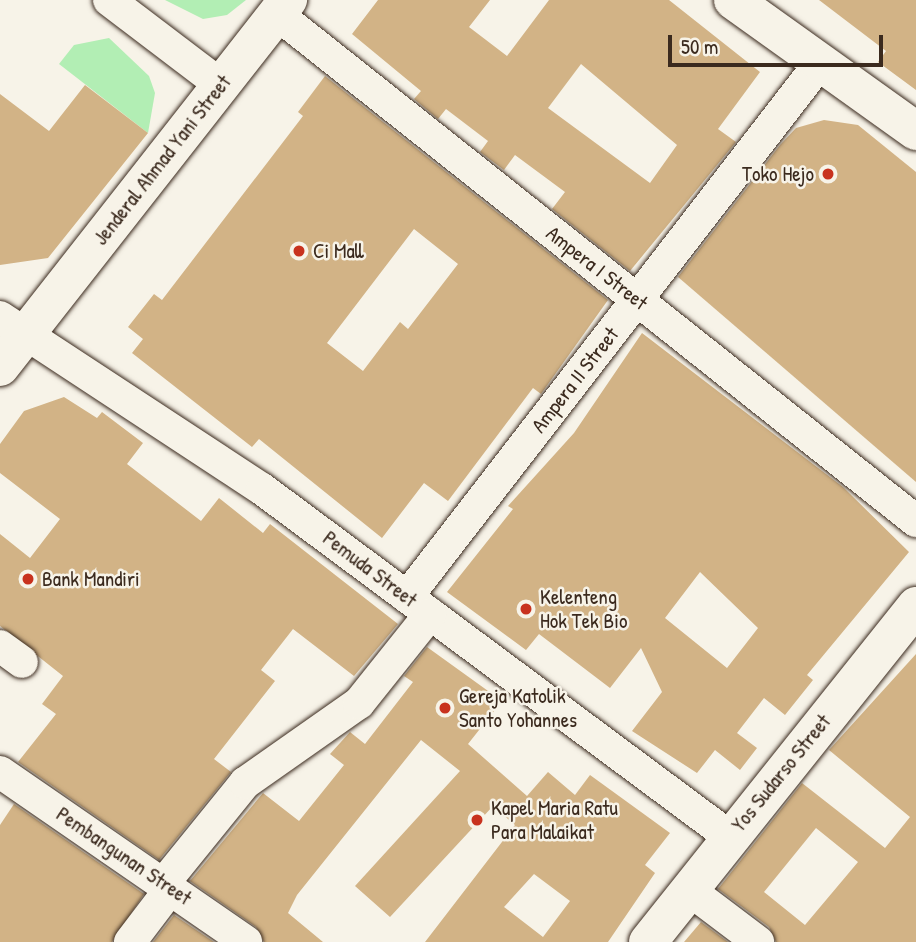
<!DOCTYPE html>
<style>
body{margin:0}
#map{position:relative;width:916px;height:942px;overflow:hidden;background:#f7f3e8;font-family:"Patrick Hand",sans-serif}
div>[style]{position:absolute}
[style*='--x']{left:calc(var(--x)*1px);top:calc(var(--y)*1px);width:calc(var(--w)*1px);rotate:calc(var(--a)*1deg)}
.green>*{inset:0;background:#b2eeb4}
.building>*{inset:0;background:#d2b386}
.roads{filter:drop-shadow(0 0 2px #3b2a1e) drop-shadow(0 0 2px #3b2a1e)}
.minor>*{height:32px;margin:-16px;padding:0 16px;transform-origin:16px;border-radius:16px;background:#f7f3e8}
.major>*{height:38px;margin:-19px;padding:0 19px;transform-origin:19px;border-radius:19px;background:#f7f3e8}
.highway>*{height:38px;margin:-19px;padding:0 19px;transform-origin:19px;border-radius:19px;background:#f7f3e8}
.dots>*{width:19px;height:19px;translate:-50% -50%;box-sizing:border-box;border:4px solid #f7f3e8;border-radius:50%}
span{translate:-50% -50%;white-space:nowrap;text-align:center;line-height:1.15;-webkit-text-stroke:5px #f7f3e8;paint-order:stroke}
.street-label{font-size:21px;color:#3b2a1e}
.poi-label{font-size:21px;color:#3b2a1e}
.right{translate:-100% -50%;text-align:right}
.left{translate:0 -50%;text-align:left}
.scale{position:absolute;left:668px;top:35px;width:215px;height:32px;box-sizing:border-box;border:4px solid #3b2a1e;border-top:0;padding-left:9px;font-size:21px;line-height:24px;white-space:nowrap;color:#3b2a1e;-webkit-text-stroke:5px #f7f3e8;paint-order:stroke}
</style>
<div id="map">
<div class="green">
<i style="clip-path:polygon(165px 0,246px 0,227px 15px,203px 19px)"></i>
<i style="clip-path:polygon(109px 38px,149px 76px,155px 93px,148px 133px,59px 64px,74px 45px)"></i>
</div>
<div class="building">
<i style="clip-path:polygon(evenodd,378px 0,490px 0,469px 27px,507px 56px,549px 0,669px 0,760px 72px,718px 129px,736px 142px,630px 271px,552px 209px,565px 192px,515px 155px,504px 170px,480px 152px,488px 141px,446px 109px,438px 119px,414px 99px,421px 91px,352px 34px,378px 0,581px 64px,677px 145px,650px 183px,548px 108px,581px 64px)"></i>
<i style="clip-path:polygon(819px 0,916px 0,916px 90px,878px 62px,886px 51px)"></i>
<i style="clip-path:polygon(evenodd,325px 76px,608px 300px,541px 394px,533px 388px,448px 501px,424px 483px,382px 538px,259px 439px,252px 447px,132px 353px,143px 339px,128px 327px,154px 294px,162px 300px,303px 116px,298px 112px,325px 76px,414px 229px,458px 264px,408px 329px,400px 322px,363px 371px,327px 343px,414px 229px)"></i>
<i style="clip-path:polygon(85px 85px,148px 133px,48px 258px,0 265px,0 94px,49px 131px)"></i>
<i style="clip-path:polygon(824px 120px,858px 125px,916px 172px,916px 482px,678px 277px,780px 145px,796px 128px)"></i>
<i style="clip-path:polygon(evenodd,642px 333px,843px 487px,909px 552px,807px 675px,813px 680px,785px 715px,764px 698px,737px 733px,757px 748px,740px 770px,715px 750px,697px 773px,632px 731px,662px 692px,641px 648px,610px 688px,539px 634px,526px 650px,447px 592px,513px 509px,508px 506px,574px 433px,642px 333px,700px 572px,758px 628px,727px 668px,665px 618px,700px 572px)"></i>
<i style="clip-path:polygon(64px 397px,97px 418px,102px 412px,143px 443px,127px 464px,201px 521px,219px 498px,263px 533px,270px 524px,398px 624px,354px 676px,293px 629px,261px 670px,275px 681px,214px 759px,231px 772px,159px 860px,18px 762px,56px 714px,42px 704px,63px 676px,0 626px,0 534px,30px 558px,60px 519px,0 473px,0 444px,24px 411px)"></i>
<i style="clip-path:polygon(evenodd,427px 647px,502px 701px,468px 744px,527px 796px,548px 772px,575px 795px,590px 775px,670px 833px,645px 865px,655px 873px,608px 942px,425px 942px,515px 825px,493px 806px,390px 917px,355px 886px,460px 771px,421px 740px,297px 895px,288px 913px,323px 942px,264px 942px,256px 927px,190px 881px,263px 793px,299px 821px,344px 765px,330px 754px,350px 732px,365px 744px,413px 682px,404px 676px,427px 647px,534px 874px,570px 901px,543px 937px,504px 907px,534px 874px)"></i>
<i style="clip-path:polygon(evenodd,916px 654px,916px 942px,776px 942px,769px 927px,718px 889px,802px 783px,885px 848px,910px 817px,829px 750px,916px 654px,816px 828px,858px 862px,805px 925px,764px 892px,816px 828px)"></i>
<i style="clip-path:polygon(14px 804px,144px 894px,112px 942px,0 942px,0 825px)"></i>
<i style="clip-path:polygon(174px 915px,214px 942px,153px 942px)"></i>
<i style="clip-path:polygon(701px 922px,728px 942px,684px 942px)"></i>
</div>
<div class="roads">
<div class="minor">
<i style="--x:109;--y:0;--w:141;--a:37.2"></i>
<i style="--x:277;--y:14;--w:816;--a:38.43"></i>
<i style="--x:0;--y:317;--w:313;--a:33.3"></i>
<i style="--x:262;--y:489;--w:583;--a:36.63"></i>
<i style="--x:407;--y:597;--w:675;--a:-52.28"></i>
<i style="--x:0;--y:646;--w:27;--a:36"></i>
<i style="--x:0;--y:772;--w:299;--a:34.6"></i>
<i style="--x:164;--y:883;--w:129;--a:-51"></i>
<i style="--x:245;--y:783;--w:139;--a:-35.1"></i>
<i style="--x:359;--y:703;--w:114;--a:-51.4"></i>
<i style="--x:688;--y:889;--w:88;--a:37.1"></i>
<i style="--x:130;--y:942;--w:68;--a:-52.8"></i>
</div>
<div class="major">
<i style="--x:648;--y:942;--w:430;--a:-51.4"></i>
</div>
<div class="highway">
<i style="--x:733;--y:0;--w:225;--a:35.6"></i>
<i style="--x:0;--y:367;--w:467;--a:-51.9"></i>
</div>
</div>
<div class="dots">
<i style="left:828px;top:174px;background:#c8321e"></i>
<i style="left:299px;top:251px;background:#c8321e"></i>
<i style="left:28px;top:579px;background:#c8321e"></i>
<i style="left:526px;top:609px;background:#c8321e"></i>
<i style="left:445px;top:708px;background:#c8321e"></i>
<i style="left:477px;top:820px;background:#c8321e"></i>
</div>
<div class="street-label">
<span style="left:162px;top:160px;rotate:-52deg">Jenderal Ahmad Yani Street</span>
<span style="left:597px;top:268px;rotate:38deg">Ampera I Street</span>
<span style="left:575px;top:380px;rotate:-52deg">Ampera II Street</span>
<span style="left:370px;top:569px;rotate:37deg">Pemuda Street</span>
<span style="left:781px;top:773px;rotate:-51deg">Yos Sudarso Street</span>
<span style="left:124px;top:856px;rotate:34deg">Pembangunan Street</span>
</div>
<div class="poi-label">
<span class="right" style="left:814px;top:174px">Toko Hejo</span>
<span class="left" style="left:313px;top:251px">Ci Mall</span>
<span class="left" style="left:42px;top:579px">Bank Mandiri</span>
<span class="left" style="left:540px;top:609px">Kelenteng<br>Hok Tek Bio</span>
<span class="left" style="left:459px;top:708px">Gereja Katolik<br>Santo Yohannes</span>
<span class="left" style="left:491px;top:820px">Kapel Maria Ratu<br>Para Malaikat</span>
</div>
<div class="scale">50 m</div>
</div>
